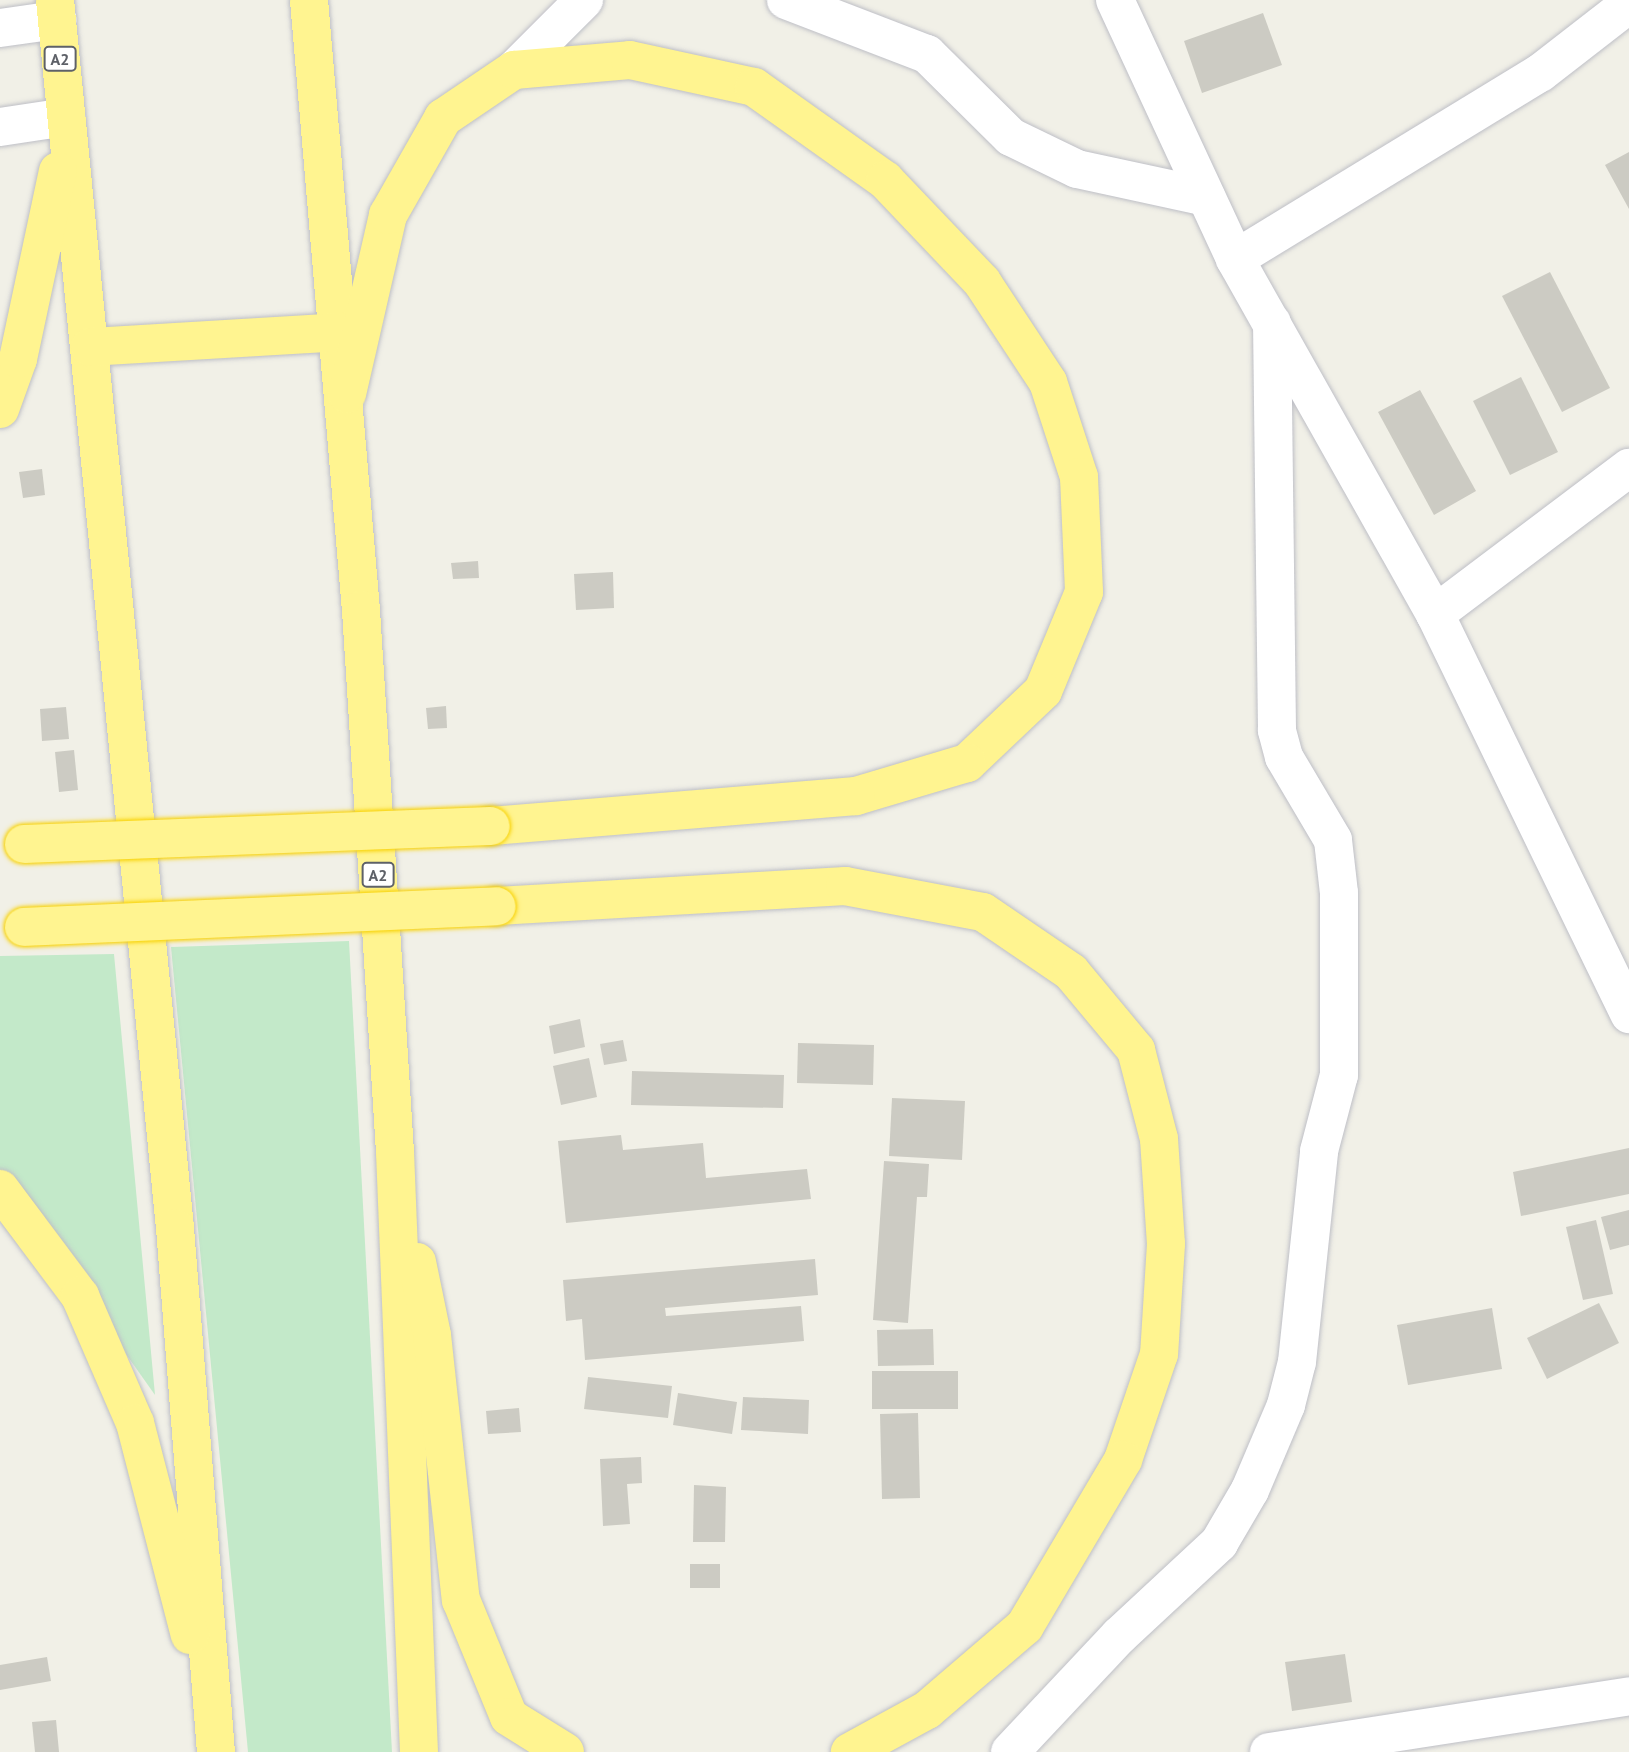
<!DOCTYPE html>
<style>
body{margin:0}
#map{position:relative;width:1629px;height:1752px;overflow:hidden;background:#f1f0e7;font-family:"PT Sans",sans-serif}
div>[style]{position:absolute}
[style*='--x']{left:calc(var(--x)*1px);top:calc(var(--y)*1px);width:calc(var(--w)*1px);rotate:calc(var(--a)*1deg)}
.green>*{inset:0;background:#c3e9c9}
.building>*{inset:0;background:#cccbc3}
.roads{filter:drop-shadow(0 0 2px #bebfc6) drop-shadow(0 0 2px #bebfc6)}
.minor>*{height:38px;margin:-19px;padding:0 19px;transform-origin:19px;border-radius:19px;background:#fff}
.highway>*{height:38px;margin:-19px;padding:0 19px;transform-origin:19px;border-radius:19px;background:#fff490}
.bridges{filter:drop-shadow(0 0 2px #f8d100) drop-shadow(0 0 2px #f8d100)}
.highway-bridge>*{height:38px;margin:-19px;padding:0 19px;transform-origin:19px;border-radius:19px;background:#fff490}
span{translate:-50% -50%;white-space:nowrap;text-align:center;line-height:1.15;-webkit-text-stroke:5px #fff;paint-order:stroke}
.shield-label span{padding:2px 5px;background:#fff;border:2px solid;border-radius:5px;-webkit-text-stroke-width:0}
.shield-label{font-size:16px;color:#5e6168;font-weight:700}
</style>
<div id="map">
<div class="green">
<i style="clip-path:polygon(349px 941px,392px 1752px,248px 1752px,171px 947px)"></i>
<i style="clip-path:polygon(114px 954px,155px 1395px,0 1176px,0 956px)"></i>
</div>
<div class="building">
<i style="clip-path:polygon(1263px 13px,1282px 65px,1202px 93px,1184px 41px)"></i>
<i style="clip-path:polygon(1629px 152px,1629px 209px,1605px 165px)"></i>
<i style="clip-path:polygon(1550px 272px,1610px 388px,1562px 412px,1502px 296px)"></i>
<i style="clip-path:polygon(1521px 377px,1558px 452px,1510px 475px,1473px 401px)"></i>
<i style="clip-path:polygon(1420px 390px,1476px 491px,1434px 515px,1378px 412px)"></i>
<i style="clip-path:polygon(42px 469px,45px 495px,23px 498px,19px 472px)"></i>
<i style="clip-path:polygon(478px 561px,479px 578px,453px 579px,451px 563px)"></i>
<i style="clip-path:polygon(613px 572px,614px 608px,576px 610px,574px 574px)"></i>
<i style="clip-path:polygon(446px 706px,447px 728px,428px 729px,426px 708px)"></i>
<i style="clip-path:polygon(66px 707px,69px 739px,42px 741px,40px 709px)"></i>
<i style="clip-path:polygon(74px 750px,78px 790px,59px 792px,55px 752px)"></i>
<i style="clip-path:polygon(580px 1019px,585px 1047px,554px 1054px,549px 1026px)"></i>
<i style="clip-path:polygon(623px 1040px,627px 1061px,604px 1065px,600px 1044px)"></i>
<i style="clip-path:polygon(798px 1043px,874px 1045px,873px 1085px,797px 1083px)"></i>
<i style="clip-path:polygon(589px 1058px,597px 1097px,561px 1105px,553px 1066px)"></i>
<i style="clip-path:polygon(632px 1071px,784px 1075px,783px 1108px,631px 1105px)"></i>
<i style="clip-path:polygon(892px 1098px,965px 1101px,962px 1160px,889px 1156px)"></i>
<i style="clip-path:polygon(621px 1135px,623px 1150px,703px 1143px,706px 1178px,807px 1169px,811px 1199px,566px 1223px,558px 1141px)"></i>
<i style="clip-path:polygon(1629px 1148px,1629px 1194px,1521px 1216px,1513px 1172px)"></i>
<i style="clip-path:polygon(884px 1161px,929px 1164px,927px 1197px,917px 1197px,908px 1323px,873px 1320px)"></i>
<i style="clip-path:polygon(1629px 1210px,1629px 1245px,1610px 1250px,1601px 1217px)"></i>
<i style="clip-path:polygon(1596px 1220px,1613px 1294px,1583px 1300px,1566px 1227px)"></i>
<i style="clip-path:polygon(815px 1259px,818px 1295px,665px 1308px,666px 1316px,801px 1306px,804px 1341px,585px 1360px,582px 1319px,566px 1321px,563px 1280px)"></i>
<i style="clip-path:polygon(1599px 1303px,1619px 1343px,1547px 1379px,1527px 1338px)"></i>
<i style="clip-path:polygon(1492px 1308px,1502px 1369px,1408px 1385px,1397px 1325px)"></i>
<i style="clip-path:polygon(933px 1329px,934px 1365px,878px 1366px,877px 1330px)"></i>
<i style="clip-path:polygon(872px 1371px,958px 1371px,958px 1409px,872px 1409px)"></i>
<i style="clip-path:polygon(588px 1377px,672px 1386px,668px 1418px,584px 1409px)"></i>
<i style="clip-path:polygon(678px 1393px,737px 1402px,732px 1434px,673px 1425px)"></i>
<i style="clip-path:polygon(743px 1397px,809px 1400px,808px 1434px,741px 1430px)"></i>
<i style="clip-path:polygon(519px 1408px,521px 1432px,488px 1434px,486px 1411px)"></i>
<i style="clip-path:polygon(918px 1413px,920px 1498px,882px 1499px,880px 1414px)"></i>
<i style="clip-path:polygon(641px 1457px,642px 1483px,627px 1484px,630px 1524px,603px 1526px,600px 1459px)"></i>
<i style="clip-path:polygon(694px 1485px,726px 1487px,725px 1542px,693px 1542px)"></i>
<i style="clip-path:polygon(690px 1564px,720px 1564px,720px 1588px,690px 1588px)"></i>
<i style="clip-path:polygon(1345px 1654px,1352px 1702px,1292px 1711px,1285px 1662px)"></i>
<i style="clip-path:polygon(47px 1657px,51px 1681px,0 1690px,0 1665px)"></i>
<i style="clip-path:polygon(56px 1720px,59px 1752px,35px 1752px,32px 1722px)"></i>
</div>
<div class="roads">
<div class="minor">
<i style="--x:786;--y:0;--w:151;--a:21"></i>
<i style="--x:927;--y:54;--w:118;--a:44.7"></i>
<i style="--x:1011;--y:137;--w:73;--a:25.9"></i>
<i style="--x:1077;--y:169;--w:132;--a:12.2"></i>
<i style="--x:1115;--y:0;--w:285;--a:65.1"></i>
<i style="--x:1235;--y:259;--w:407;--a:60.6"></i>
<i style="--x:1435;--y:614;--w:445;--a:64.1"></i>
<i style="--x:0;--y:28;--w:58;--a:-8"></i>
<i style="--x:514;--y:70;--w:99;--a:-45"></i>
<i style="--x:0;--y:127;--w:67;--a:-8.6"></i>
<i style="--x:1235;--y:259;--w:357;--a:-31.4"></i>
<i style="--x:1540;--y:73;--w:113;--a:-37.8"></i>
<i style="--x:1435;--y:614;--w:243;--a:-37"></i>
<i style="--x:1010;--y:1752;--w:159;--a:-46.8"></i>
<i style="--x:1119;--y:1636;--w:137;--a:-42.9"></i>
<i style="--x:1219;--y:1543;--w:61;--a:-59.7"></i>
<i style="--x:1250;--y:1490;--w:92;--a:-67"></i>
<i style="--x:1286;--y:1405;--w:44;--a:-75.7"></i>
<i style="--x:1297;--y:1362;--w:212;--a:-84"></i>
<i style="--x:1319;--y:1151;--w:79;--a:-75.3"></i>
<i style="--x:1339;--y:1075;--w:182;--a:-90"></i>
<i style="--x:1339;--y:893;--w:53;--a:-96.5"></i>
<i style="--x:1333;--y:840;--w:96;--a:-120.6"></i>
<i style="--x:1284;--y:757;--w:28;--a:-105"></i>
<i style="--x:1277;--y:730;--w:407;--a:-90.7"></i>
<i style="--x:1269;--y:1752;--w:364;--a:-8.8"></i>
</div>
<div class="highway">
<i style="--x:55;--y:0;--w:1234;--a:84.42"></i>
<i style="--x:175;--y:1228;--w:526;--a:85.53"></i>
<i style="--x:309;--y:0;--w:612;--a:85.13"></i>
<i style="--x:361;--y:610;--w:543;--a:86.41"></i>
<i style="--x:395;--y:1152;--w:600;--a:87.71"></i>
<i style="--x:90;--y:347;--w:251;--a:-3.4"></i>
<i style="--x:347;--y:394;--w:184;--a:-77.1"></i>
<i style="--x:388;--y:215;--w:112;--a:-60.4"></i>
<i style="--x:443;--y:118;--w:86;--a:-34.1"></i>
<i style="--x:514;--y:70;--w:116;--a:-4.9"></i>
<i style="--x:630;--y:60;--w:127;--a:12.3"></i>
<i style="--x:754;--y:87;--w:161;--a:35.4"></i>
<i style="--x:885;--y:180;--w:141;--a:46.4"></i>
<i style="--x:982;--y:282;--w:120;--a:56.6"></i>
<i style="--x:1048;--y:382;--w:100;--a:71.9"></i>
<i style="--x:1079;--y:477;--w:115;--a:87.5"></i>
<i style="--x:1084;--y:592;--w:107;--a:112.5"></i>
<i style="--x:1043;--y:691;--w:105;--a:136.5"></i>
<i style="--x:967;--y:763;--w:116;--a:163.4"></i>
<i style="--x:856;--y:796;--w:366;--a:175.3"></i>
<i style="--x:0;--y:409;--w:53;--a:-70.2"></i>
<i style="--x:18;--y:359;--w:192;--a:-78"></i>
<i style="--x:497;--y:906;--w:349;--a:-3.3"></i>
<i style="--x:845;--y:886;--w:140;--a:10.7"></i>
<i style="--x:983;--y:912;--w:107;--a:34.3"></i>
<i style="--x:1071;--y:972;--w:102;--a:50.2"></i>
<i style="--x:1136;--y:1050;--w:92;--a:75.5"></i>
<i style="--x:1159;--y:1139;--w:105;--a:86.2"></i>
<i style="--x:1166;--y:1244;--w:110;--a:93.6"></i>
<i style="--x:1159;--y:1354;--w:112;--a:108.8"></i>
<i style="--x:1123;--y:1460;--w:193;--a:120.6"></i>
<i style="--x:1025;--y:1626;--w:129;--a:139.4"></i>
<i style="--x:927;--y:1710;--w:88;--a:151.4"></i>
<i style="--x:0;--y:1189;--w:134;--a:53.2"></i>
<i style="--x:80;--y:1296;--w:138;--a:66.6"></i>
<i style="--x:135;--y:1423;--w:219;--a:75.5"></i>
<i style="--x:417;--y:1262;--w:75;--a:78.4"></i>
<i style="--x:432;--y:1335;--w:267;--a:83.8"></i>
<i style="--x:461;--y:1600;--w:126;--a:67.7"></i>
<i style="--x:509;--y:1717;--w:66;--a:32"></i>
</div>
</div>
<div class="bridges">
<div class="highway-bridge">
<i style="--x:24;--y:844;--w:467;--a:-2.2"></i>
<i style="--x:24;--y:927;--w:473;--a:-2.5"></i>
</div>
</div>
<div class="shield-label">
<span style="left:60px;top:59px">A2</span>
<span style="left:378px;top:875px">A2</span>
</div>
</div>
